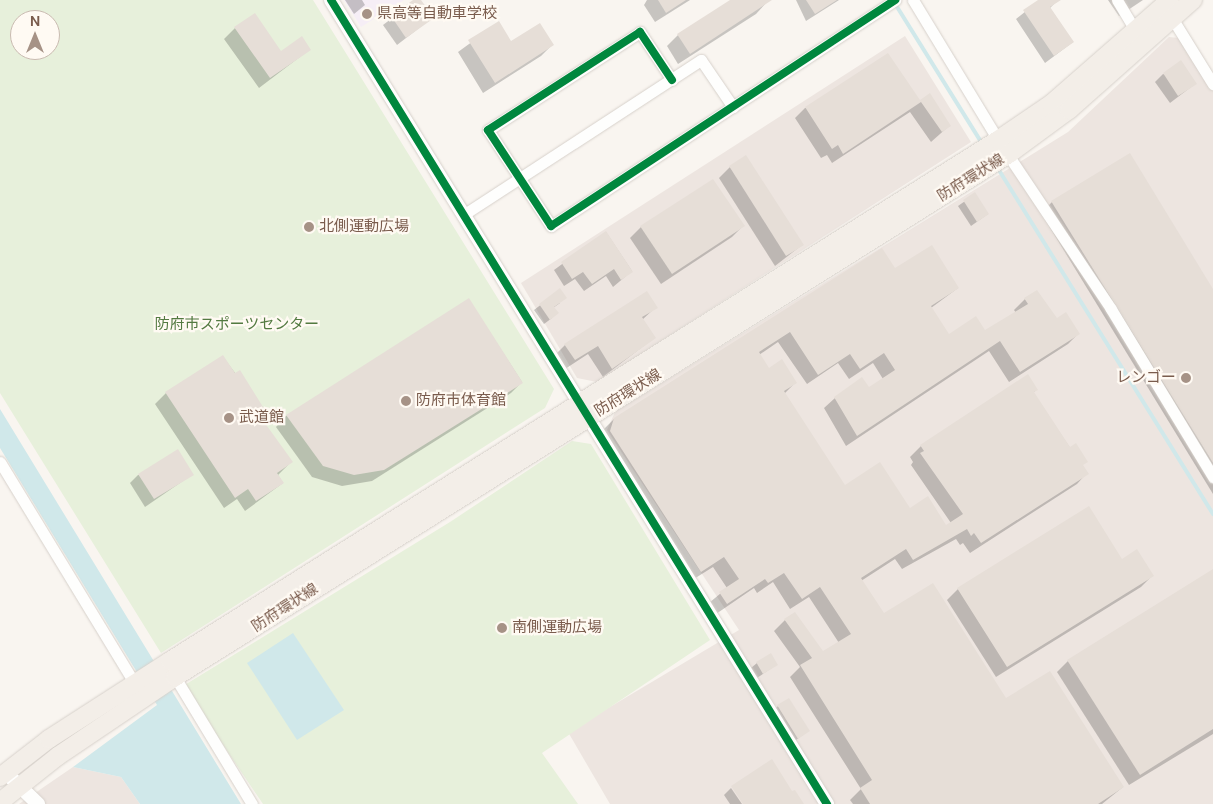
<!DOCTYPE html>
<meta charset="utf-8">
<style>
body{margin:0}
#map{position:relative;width:1213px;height:804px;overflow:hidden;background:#f9f5f0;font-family:"DM Sans","Noto Sans JP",sans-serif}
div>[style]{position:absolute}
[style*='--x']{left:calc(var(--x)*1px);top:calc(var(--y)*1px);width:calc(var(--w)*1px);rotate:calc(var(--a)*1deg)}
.industrial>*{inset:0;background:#ede5e0}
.education>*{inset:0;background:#f6eef6}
.green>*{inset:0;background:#e7f0db}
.water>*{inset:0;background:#d0e8ea}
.shadow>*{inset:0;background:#0003}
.stream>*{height:4px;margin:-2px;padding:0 2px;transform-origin:2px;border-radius:2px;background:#d0e8ea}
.building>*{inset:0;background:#e6ded7}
.roads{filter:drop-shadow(0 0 1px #d7d1cb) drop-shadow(0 0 1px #d7d1cb)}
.minor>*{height:11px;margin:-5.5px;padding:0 5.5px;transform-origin:5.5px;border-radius:5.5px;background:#fefefd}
.tertiary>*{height:14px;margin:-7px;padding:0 7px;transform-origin:7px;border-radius:7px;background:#fefefd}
.primary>*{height:18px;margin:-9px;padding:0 9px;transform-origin:9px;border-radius:9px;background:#f3eee8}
.cycleway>*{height:8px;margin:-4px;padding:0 4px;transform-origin:4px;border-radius:4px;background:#00873e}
.dots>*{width:14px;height:14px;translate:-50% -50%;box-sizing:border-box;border:2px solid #fffaf3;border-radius:50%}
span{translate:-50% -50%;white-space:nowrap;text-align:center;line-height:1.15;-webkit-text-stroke:4.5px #fffaf3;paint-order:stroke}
.poi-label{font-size:15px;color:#7a5c4d}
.left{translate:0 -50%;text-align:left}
.right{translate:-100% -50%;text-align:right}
.street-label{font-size:15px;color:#7a5c4d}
.park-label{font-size:15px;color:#537a41}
.north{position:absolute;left:10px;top:10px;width:50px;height:50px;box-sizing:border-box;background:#fffaf3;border:1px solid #cabbb1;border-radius:50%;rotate:0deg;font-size:14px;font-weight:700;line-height:20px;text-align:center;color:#7a5c4d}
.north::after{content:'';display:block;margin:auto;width:18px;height:22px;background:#a69286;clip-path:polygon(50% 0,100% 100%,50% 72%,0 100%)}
</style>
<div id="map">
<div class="industrial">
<i style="clip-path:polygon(905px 36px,971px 142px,597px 382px,577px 378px,521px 283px)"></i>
<i style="clip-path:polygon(1169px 37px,1179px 38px,1213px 90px,1213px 804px,610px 804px,568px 732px,739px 630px,607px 430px,615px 412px,1068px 132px)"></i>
<i style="clip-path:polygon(73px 767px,121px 777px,140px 804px,19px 804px)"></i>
</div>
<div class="education">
<i style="clip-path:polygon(344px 0,404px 0,361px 27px)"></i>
</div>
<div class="green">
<i style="clip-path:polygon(evenodd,0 0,313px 0,554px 389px,545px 408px,161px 653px,0 393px,0 0,20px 20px,50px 20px,50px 50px,20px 50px,20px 20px)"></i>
<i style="clip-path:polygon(572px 441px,591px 444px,710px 640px,542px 753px,578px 804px,263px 804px,183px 686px,450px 522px)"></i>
</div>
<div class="water">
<i style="clip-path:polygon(0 409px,241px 804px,140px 804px,121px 777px,73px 767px,157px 705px,0 448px)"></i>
<i style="clip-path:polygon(293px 633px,344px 710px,297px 740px,247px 663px)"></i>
</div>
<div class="shadow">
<i style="clip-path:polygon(345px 0,362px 0,365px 5px,354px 14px)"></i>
<i style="clip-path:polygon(416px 0,419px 0,432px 18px,397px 45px,383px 25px)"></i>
<i style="clip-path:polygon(647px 0,690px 0,655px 22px,644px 5px)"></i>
<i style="clip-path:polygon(732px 0,765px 0,766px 3px,756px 14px,678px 64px,667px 46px,678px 35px)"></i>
<i style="clip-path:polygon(796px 0,839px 0,806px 21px)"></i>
<i style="clip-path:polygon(1040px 0,1058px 0,1050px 8px,1073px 42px,1045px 63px,1016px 19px)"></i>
<i style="clip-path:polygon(1108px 0,1143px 0,1119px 16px)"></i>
<i style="clip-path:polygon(498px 23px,511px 43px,552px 45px,541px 56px,483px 93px,458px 52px)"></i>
<i style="clip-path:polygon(235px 28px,281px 52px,309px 50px,259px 88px,224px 39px)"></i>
<i style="clip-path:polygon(1163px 74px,1195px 84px,1170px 103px,1155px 82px)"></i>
<i style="clip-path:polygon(930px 95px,949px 126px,931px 142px,910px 112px,832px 163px,827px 155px,821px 158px,795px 118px,805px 108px,919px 102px)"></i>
<i style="clip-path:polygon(1130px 155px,1213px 291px,1213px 494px,1041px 213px,1052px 202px)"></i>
<i style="clip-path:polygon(730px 167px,802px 245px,775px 266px,719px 178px)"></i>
<i style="clip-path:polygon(975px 194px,988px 214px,971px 226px,958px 206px)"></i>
<i style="clip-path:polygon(743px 226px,732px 237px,661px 284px,630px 238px,641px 227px)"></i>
<i style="clip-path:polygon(606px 232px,632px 271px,613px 287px,606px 276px,584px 291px,575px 279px,564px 286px,554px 270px)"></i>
<i style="clip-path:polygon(895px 270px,958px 288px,931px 308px,948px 336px,985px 332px,1016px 313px,1014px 310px,1025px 299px,1078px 334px,1068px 344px,1009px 382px,989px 351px,846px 446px,824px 408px,835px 398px,869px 388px,883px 379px,873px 363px,849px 379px,838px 363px,807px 384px,778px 342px,759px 355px,768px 370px,795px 383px,784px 394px,844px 486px,910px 509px,946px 527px,951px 523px,911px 465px,913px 462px,910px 457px,921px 446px,1037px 389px,1033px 393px,1087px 473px,1077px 484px,970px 553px,963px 543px,960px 545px,956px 539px,902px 569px,895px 559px,861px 581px,883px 615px,1006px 700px,1123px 787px,1102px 804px,853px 804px,850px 800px,861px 789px,790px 677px,800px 667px,774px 631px,785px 620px,822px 653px,839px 643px,809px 597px,790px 609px,773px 582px,757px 593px,754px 588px,716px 614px,709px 603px,727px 588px,713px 567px,689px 582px,603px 430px,614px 419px)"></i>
<i style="clip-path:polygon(560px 290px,560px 303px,553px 308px,552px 318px,544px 324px,534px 310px)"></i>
<i style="clip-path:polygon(469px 300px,522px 382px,511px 393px,372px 481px,342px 486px,312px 477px,276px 427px,286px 416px)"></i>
<i style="clip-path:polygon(656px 307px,642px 320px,654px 338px,603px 377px,588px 354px,565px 369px,556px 354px,565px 345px)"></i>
<i style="clip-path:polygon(223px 357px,267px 415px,261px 420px,291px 462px,278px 475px,283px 483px,245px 511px,237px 499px,224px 508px,155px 404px,166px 393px)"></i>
<i style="clip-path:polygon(193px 474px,145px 507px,130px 483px,138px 475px)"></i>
<i style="clip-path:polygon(1213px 575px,1213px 734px,1129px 785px,1057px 672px,1068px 661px)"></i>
<i style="clip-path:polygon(1152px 576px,1141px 587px,996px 677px,947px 600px,958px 589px)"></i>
<i style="clip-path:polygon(757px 663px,776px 665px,757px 678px,751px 668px)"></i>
<i style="clip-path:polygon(778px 706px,808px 731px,792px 743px,773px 711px)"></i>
<i style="clip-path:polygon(731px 788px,742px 804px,730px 804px,724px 795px)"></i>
</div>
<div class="stream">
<i style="--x:894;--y:2;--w:168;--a:58.1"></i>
<i style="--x:997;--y:167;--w:409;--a:58.1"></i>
</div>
<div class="building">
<i style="clip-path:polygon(413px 0,421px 0,434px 18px,406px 38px,391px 16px)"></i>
<i style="clip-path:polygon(658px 0,686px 0,666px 13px)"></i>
<i style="clip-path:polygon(730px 0,772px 0,690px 54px,677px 34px)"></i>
<i style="clip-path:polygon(806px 0,837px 0,815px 14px)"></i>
<i style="clip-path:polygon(1038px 0,1061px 0,1050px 7px,1074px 42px,1054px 56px,1023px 10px)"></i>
<i style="clip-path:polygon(255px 13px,281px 51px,302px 36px,311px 50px,270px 78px,234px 27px)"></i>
<i style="clip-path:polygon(499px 21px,511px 41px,540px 23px,554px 45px,495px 83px,468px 40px)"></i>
<i style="clip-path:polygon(888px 53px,920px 100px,930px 93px,951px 126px,942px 132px,921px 102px,843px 154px,838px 145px,832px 149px,805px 107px)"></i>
<i style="clip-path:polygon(1181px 60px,1197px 84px,1178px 96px,1163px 73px)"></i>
<i style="clip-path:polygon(1130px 153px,1213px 289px,1213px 463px,1051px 201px)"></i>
<i style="clip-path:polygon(746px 155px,804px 245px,786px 256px,729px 166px)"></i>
<i style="clip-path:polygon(713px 179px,745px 226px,672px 274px,640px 226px)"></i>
<i style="clip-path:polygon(975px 192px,989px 214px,977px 222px,963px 200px)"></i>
<i style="clip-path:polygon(606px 231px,633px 272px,621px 280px,614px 269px,592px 284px,583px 272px,572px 279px,561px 262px)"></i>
<i style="clip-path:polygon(932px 245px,959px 288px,931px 306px,949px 334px,976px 316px,985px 330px,1028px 304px,1024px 298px,1037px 290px,1057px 318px,1066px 312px,1080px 334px,1020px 372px,1000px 341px,857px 436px,834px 397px,862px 377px,869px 387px,895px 370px,884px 353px,860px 369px,850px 354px,818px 375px,790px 332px,759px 352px,769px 368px,782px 359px,797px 383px,784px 391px,845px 485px,880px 462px,910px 508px,928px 496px,946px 525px,963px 514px,920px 453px,924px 451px,920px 445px,1028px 374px,1038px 390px,1034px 392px,1070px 447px,1076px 443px,1088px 462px,1083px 465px,1089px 474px,981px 543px,974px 533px,971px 536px,967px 529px,913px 560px,906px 549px,861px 578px,884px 613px,933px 583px,1006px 698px,1050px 671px,1124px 787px,1098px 804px,870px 804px,860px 788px,872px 780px,800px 665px,812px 658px,784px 619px,795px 612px,823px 651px,851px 634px,820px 587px,802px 599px,784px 573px,768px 583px,765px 579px,727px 604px,719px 592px,739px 579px,724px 557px,701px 572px,610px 431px,614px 418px,882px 248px,895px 268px)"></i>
<i style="clip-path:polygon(560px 288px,567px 298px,554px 307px,559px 313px,550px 320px,539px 304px)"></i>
<i style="clip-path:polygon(647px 291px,658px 308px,642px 317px,656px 338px,612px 369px,598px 346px,575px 360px,564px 344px)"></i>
<i style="clip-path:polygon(469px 298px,523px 383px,384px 470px,354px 475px,323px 466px,286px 415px)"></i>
<i style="clip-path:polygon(223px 355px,235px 373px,240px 370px,268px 415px,262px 419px,293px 462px,277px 473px,284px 483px,256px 501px,248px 489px,235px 498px,165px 392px)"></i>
<i style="clip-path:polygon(178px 449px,194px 475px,154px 499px,138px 474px)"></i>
<i style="clip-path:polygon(1089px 506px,1122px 559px,1137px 549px,1154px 576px,1007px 667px,957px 588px)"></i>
<i style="clip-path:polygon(1213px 569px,1213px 729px,1140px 775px,1067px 660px)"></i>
<i style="clip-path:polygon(771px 653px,778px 665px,763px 674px,756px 662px)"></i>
<i style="clip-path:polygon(789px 698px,810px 731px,798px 739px,777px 705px)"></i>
<i style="clip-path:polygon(772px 759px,792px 791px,795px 790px,804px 804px,743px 804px,731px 786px)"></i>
</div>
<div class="roads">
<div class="minor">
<i style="--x:913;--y:0;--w:164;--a:58.7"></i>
<i style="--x:998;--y:140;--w:203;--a:56.2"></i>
<i style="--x:1111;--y:309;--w:197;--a:58.7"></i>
<i style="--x:1117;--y:0;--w:35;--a:59"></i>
<i style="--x:1172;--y:18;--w:78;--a:58.2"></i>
<i style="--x:672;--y:80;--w:58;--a:-123.7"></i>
<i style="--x:640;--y:32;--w:181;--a:147.2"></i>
<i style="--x:488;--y:130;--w:115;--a:56.7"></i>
<i style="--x:551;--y:226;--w:412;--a:-33.3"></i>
<i style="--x:463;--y:215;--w:284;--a:-33.1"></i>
<i style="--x:701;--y:60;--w:57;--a:55.8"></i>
<i style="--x:0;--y:462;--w:260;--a:58.7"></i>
<i style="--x:175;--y:677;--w:149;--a:58.8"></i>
</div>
<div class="tertiary">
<i style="--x:331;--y:0;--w:945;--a:58.33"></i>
<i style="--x:6;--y:773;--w:45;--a:44.1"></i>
</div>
<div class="primary">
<i style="--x:0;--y:777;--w:62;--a:-37.8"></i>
<i style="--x:49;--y:739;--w:144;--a:-32.8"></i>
<i style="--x:170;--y:661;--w:978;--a:-32.18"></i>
<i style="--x:998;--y:140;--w:64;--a:-34.2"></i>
<i style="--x:1051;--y:104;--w:158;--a:-41.2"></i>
<i style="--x:0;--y:802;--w:74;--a:-38.4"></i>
<i style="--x:58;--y:756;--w:141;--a:-34"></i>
<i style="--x:175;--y:677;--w:984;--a:-32.09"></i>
<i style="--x:1009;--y:154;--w:74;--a:-36.3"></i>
<i style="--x:1069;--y:110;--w:166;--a:-41.6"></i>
</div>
</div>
<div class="cycleway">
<i style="--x:331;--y:0;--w:945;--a:58.33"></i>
<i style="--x:672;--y:80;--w:58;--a:-123.7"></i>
<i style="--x:640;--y:32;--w:181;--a:147.2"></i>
<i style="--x:488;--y:130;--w:115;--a:56.7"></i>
<i style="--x:551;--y:226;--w:412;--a:-33.3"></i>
</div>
<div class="dots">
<i style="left:367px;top:14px;background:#a69286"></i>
<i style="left:309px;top:227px;background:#a69286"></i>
<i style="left:1186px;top:378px;background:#a69286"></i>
<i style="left:406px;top:401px;background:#a69286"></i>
<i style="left:229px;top:418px;background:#a69286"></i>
<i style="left:502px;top:628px;background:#a69286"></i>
</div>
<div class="poi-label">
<span class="left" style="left:377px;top:14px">県高等自動車学校</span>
<span class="left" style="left:319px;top:227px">北側運動広場</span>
<span class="right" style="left:1176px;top:378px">レンゴー</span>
<span class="left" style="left:416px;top:401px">防府市体育館</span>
<span class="left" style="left:239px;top:418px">武道館</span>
<span class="left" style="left:512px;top:628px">南側運動広場</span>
</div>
<div class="street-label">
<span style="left:971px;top:178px;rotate:-32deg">防府環状線</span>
<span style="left:628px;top:393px;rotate:-32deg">防府環状線</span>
<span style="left:285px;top:608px;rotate:-33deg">防府環状線</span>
</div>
<div class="park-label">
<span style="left:237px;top:325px">防府市スポーツセンター</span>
</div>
<div class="north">N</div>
</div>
